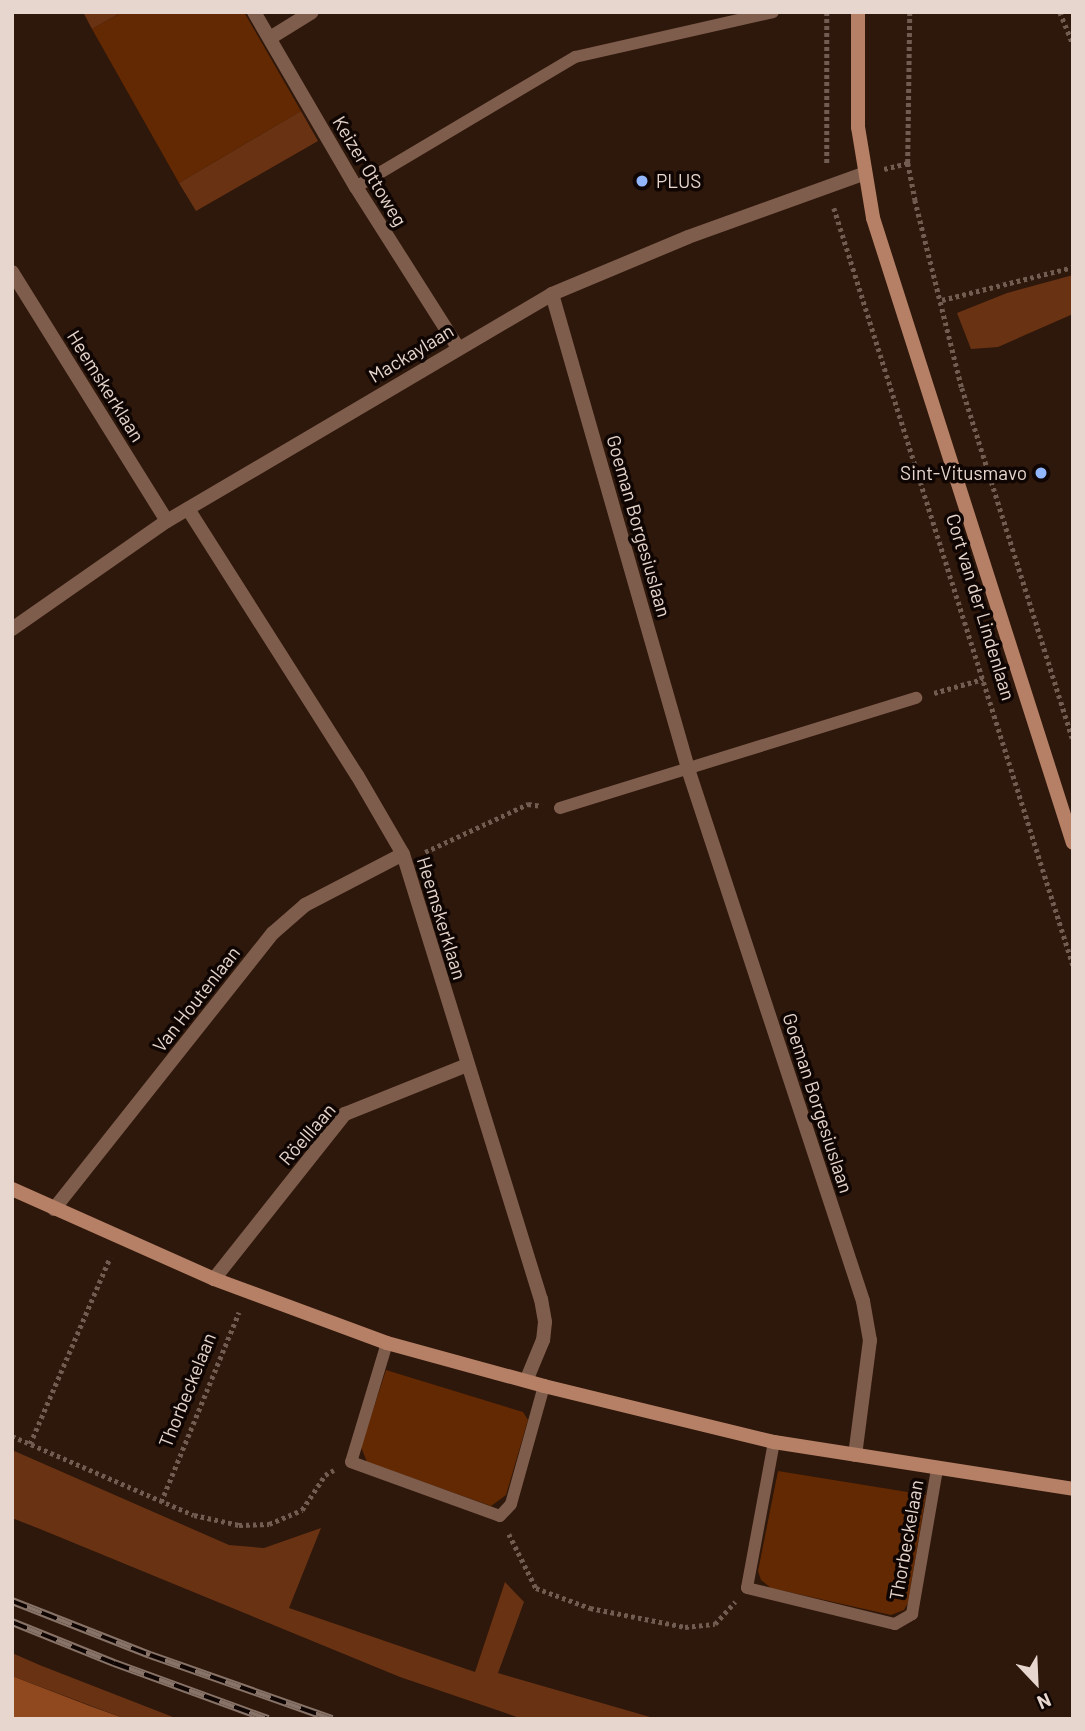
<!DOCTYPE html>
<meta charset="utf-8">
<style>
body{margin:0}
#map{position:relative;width:1085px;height:1731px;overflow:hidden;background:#2e170b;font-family:Barlow,sans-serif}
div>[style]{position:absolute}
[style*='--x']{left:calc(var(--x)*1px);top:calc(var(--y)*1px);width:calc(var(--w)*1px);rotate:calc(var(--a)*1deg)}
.green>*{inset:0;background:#632902}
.forest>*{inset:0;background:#693313}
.water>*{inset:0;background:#90481e}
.path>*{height:4.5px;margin-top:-2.25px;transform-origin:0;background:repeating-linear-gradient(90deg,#715c52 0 3.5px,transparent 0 7px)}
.lane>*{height:12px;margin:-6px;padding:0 6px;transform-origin:6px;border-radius:6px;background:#7e5d4c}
.street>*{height:14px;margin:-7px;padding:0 7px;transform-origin:7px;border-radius:7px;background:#7e5d4c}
.secondary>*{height:14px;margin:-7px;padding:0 7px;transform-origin:7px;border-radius:7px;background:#b58066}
.rail>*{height:8px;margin-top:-4px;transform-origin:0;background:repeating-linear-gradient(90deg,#0f0603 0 16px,#877368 0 32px);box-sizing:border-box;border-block:2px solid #877368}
.dots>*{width:19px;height:19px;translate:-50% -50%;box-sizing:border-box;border:4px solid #0f0603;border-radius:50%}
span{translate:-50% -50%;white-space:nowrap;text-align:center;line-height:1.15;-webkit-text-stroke:7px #0f0603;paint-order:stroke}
.street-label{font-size:19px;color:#e7d6ce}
.poi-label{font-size:19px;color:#e7d6ce}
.left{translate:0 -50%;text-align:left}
.right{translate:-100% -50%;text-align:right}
.frame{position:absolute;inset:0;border:14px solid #e7d6ce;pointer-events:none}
.north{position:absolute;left:1001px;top:1647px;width:70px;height:70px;-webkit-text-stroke:5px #0f0603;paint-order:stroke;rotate:157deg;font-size:19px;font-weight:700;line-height:28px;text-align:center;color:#e7d6ce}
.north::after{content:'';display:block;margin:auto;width:24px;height:32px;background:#e7d6ce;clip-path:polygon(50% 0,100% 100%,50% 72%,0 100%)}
</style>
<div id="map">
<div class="green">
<i style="clip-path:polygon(122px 12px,244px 12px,301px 111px,179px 183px,92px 29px)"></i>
<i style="clip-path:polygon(386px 1370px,523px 1412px,528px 1420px,506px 1495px,491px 1506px,367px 1462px,361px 1447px)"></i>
<i style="clip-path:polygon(778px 1471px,926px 1495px,908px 1603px,904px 1610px,891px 1615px,771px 1588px,761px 1580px,758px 1571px)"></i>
</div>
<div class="forest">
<i style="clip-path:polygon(83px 12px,122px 12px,92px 29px)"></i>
<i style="clip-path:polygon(301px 111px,318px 141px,196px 211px,179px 183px)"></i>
<i style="clip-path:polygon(1073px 275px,1073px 314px,998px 347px,971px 349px,957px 313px,1007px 293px)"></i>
<i style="clip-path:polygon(12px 1450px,229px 1545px,264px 1548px,321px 1528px,289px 1608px,475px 1672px,505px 1582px,524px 1602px,498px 1673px,657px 1719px,523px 1719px,400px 1677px,40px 1529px,12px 1518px)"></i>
<i style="clip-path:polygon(12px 1653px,42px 1666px,178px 1719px,126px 1719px,12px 1676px)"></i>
</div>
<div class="water">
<i style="clip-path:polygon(12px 1676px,90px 1706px,126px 1719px,12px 1719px)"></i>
</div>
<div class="path">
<i style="--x:827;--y:12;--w:153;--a:90"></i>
<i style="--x:910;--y:12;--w:151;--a:90.8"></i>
<i style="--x:908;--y:163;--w:38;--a:79"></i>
<i style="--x:915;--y:200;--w:194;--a:76"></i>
<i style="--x:962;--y:388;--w:368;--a:72.5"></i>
<i style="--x:1060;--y:12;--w:35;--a:68"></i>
<i style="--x:884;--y:169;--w:25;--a:-14"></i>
<i style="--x:834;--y:208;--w:794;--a:72.48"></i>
<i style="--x:942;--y:300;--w:135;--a:-14.1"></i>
<i style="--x:934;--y:693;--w:51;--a:-15.9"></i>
<i style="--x:425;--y:852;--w:114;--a:-25"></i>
<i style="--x:528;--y:804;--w:14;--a:8"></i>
<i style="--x:12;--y:1436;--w:198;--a:23.5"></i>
<i style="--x:194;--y:1515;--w:46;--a:12.5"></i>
<i style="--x:239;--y:1525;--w:30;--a:-2"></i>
<i style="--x:269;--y:1524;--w:36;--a:-23"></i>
<i style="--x:302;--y:1510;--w:42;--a:-56.7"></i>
<i style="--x:325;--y:1475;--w:10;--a:-29"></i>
<i style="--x:30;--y:1444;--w:203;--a:-66.8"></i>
<i style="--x:161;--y:1502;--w:205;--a:-67.7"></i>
<i style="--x:509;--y:1534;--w:60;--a:63.4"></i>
<i style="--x:536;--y:1588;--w:58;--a:20.3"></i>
<i style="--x:590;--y:1608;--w:97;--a:11.3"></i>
<i style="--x:685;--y:1627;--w:30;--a:-6"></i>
<i style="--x:715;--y:1624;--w:30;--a:-48"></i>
</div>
<div class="lane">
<i style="--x:356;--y:187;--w:255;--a:-30.7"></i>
<i style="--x:575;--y:57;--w:203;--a:-12.8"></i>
<i style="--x:560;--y:808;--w:373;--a:-17.2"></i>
<i style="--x:387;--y:1343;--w:124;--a:106.8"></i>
<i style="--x:351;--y:1462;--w:158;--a:19.9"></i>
<i style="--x:500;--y:1516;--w:16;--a:-47"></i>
<i style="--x:511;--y:1504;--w:123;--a:-74.4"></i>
<i style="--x:774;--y:1442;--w:148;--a:100.5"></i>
<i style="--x:747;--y:1588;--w:152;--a:13.7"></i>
<i style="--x:895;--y:1624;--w:20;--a:-30"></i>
<i style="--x:912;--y:1614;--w:146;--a:-80.2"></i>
</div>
<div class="street">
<i style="--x:254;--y:12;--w:203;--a:59.8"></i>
<i style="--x:356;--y:187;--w:191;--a:57.6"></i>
<i style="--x:270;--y:38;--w:49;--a:-31.8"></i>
<i style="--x:12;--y:272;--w:293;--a:58.1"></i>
<i style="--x:552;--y:294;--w:494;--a:74"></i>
<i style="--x:688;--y:769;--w:560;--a:71.79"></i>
<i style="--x:863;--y:1301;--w:40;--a:80"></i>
<i style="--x:870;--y:1340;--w:116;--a:97.4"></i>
<i style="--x:188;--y:509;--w:315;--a:57.6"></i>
<i style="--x:357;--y:775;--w:91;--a:59.8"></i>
<i style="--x:403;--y:854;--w:466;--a:72.8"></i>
<i style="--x:541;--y:1299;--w:23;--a:80"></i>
<i style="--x:545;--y:1322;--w:18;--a:96"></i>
<i style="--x:543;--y:1340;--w:44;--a:112.5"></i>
<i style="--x:12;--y:629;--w:189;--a:-34.9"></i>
<i style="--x:167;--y:521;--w:447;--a:-30.5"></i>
<i style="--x:552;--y:294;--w:147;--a:-22.7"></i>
<i style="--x:688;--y:237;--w:186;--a:-19.8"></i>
<i style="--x:54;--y:1209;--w:352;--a:-51.6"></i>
<i style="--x:273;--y:933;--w:43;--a:-41.2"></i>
<i style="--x:305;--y:905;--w:110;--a:-27.5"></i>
<i style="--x:214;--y:1279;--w:211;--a:-51.6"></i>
<i style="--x:345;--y:1114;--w:131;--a:-21.9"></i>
</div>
<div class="secondary">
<i style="--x:858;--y:12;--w:115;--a:90"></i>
<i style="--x:858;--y:127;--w:92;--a:80.6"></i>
<i style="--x:873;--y:218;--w:656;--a:72.26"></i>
<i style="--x:12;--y:1189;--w:221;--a:24"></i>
<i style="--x:214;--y:1279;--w:184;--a:20.3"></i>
<i style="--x:387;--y:1343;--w:163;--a:15.3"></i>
<i style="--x:544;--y:1386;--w:237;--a:13.7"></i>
<i style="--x:774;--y:1442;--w:303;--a:8.9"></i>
</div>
<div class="rail">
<i style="--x:12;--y:1601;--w:148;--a:21.4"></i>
<i style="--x:150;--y:1655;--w:193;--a:19.4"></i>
<i style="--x:12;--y:1622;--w:110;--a:21.9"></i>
<i style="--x:114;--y:1663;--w:164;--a:20"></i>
</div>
<div class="dots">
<i style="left:642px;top:181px;background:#93b7fd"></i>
<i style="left:1041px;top:473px;background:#93b7fd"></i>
</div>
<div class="street-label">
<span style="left:370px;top:171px;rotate:59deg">Keizer Ottoweg</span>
<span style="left:411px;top:353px;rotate:-31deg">Mackaylaan</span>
<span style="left:106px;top:386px;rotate:58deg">Heemskerklaan</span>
<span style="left:639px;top:526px;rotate:74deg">Goeman Borgesiuslaan</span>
<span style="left:981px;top:607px;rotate:73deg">Cort van der Lindenlaan</span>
<span style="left:442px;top:918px;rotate:73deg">Heemskerklaan</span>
<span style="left:196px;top:999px;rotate:-52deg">Van Houtenlaan</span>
<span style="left:818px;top:1103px;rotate:72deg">Goeman Borgesiuslaan</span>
<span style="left:307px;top:1134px;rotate:-49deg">Röelllaan</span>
<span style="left:187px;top:1390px;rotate:-68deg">Thorbeckelaan</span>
<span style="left:906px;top:1540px;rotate:-80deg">Thorbeckelaan</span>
</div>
<div class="poi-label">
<span class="left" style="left:656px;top:181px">PLUS</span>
<span class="right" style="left:1027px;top:473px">Sint-Vitusmavo</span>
</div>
<div class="frame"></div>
<div class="north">N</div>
</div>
